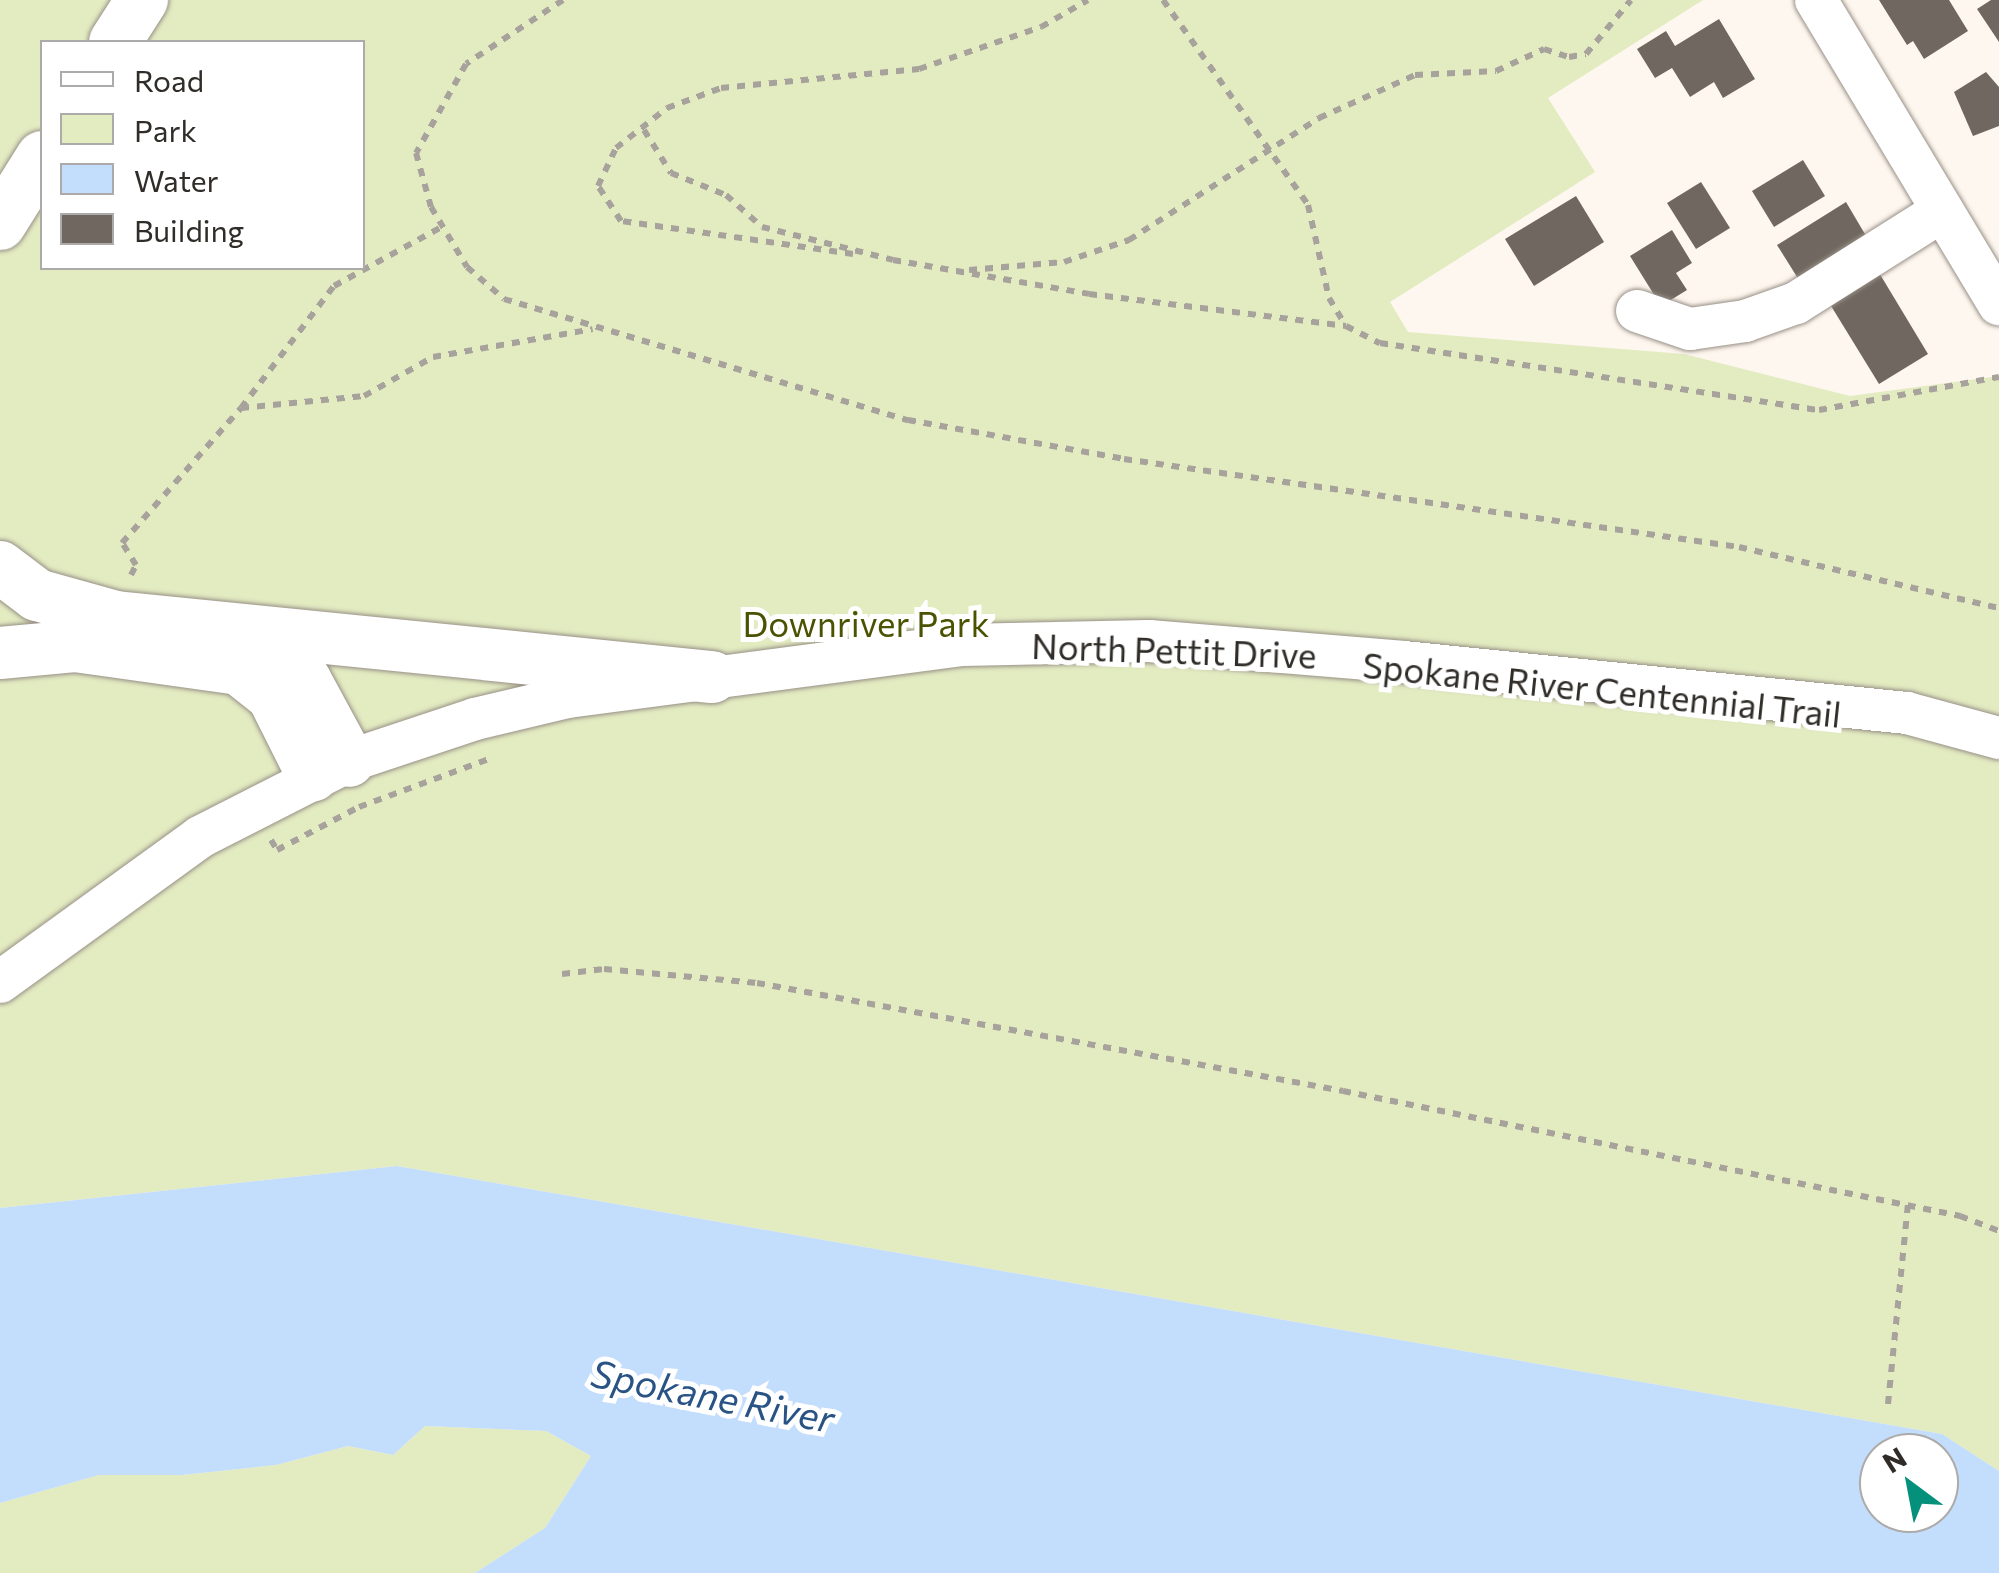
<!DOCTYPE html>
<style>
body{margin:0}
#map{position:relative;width:1999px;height:1573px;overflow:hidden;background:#fef7ef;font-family:Commissioner,sans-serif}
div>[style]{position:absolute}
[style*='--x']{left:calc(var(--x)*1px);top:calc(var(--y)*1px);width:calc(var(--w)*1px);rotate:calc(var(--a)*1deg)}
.green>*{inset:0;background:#e3ebc1}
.water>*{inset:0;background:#c3ddfd}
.building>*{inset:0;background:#706860}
.path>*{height:6px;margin-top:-3px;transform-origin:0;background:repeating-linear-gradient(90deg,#a7a29b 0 8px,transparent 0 16px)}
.roads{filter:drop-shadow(0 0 2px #989087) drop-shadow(0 0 2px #989087)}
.minor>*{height:42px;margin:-21px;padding:0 21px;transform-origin:21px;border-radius:21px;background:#fff}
.major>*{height:52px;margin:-26px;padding:0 26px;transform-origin:26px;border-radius:26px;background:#fff}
span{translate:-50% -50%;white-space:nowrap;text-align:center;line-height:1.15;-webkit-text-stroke:10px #fff;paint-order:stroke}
.park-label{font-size:35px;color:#4b5302}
.street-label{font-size:35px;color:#302d29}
.water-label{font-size:38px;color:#285384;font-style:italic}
.legend{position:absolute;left:40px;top:40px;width:325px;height:230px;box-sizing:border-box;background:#fff;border:2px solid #acaba9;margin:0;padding:12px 18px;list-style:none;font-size:30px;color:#302d29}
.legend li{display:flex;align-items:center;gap:20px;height:50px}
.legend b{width:50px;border:2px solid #acaba9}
.north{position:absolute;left:1859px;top:1433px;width:100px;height:100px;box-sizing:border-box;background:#fff;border:2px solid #acaba9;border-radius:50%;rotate:328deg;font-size:28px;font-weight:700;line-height:40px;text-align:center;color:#302d29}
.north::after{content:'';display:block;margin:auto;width:35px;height:45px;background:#04907a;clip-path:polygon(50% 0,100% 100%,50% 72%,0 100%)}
</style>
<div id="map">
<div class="green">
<i style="clip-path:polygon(evenodd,0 0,1703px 0,1548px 98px,1595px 172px,1390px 302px,1408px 332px,1684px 354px,1850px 396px,1999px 376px,1999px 1471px,1942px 1434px,397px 1166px,0 1208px,0 0,42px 42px,362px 42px,362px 268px,42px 268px,42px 42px)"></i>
<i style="clip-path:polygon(425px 1426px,546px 1431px,591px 1456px,545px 1528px,475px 1573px,0 1573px,0 1503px,99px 1475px,182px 1475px,276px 1465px,348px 1446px,393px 1455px)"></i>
</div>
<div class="water">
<i style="clip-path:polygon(evenodd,397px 1166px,1942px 1434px,1999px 1471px,1999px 1573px,475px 1573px,545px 1528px,591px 1456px,546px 1431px,425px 1426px,393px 1455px,348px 1446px,276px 1465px,182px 1475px,99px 1475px,0 1503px,0 1208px,397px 1166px,1879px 1453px,1939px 1453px,1939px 1513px,1879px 1513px,1879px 1453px)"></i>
</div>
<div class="building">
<i style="clip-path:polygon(1879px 0,1949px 0,1968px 31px,1924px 59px,1913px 41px,1907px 45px)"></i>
<i style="clip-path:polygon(1991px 0,1999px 0,1999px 42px,1977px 9px)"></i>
<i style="clip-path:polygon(1719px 19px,1755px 79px,1723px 98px,1714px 82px,1690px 97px,1672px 68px,1655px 78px,1637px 49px,1666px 31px,1675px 46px)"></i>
<i style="clip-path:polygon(1986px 72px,1999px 87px,1999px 126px,1973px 136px,1954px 92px)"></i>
<i style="clip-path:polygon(1803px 160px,1825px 196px,1774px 227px,1752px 191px)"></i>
<i style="clip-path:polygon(1701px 182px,1730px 228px,1696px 249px,1667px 203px)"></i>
<i style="clip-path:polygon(1576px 196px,1604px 242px,1534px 286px,1505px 239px)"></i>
<i style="clip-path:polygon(1846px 202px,1872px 246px,1804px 288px,1777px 245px)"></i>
<i style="clip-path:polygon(1672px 230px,1692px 263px,1676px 273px,1687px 290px,1661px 306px,1630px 256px)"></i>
<i style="clip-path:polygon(1878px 271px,1928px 354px,1879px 384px,1828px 301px)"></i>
</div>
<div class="path">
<i style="--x:563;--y:0;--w:116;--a:146.6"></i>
<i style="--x:466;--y:64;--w:102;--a:119.3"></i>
<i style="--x:416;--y:153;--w:56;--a:74.5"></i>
<i style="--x:431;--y:207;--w:70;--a:59"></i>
<i style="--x:467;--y:267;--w:49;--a:40.9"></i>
<i style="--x:504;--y:299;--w:422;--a:16.7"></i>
<i style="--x:908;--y:420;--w:219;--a:10.2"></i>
<i style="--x:1124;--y:459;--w:621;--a:8.14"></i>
<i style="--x:1739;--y:547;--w:267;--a:13.2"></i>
<i style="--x:1163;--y:0;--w:251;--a:54.7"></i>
<i style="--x:1308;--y:205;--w:95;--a:77.3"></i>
<i style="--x:1329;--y:298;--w:31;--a:59"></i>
<i style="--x:644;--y:130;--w:51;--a:57.9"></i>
<i style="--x:671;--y:173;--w:59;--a:21.8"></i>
<i style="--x:726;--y:195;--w:48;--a:41.6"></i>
<i style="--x:762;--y:227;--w:135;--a:14.1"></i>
<i style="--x:893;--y:260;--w:199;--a:9.8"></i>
<i style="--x:1089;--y:294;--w:259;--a:7.1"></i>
<i style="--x:1346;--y:326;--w:38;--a:27"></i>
<i style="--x:1380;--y:343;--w:444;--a:8.7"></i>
<i style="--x:1819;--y:410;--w:183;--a:-10.4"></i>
<i style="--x:853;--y:254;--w:234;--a:-171.9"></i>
<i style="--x:621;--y:221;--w:42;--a:-123.3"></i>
<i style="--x:598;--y:186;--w:42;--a:-64.7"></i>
<i style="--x:616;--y:148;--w:65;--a:-38.1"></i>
<i style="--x:667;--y:108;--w:58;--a:-20.3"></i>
<i style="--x:721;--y:88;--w:199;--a:-5.5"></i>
<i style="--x:919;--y:69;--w:129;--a:-19"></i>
<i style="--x:1041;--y:27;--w:54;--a:-29.9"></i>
<i style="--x:969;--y:270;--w:95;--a:-4.8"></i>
<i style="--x:1064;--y:262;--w:69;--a:-18.7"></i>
<i style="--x:1129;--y:240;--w:226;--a:-32.7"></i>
<i style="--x:1319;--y:118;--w:105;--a:-24.1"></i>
<i style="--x:1415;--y:75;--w:81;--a:-2.8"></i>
<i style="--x:1496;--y:71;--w:53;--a:-24.6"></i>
<i style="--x:1544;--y:49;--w:26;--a:18"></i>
<i style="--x:1569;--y:57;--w:17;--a:-10"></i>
<i style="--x:1586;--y:54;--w:70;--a:-50.2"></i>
<i style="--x:241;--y:408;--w:153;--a:-52.7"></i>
<i style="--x:334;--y:286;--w:124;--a:-28.8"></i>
<i style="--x:131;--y:575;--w:11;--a:-63"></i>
<i style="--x:136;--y:565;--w:26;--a:-122"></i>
<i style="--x:122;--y:543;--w:180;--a:-48.6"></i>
<i style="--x:241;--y:408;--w:124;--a:-5.6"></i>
<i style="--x:364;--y:396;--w:79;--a:-29.5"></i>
<i style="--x:433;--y:357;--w:162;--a:-9.9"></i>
<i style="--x:271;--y:840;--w:12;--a:59"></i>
<i style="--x:277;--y:850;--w:93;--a:-27.7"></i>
<i style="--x:359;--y:807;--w:139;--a:-20.3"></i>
<i style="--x:562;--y:974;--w:42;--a:-6.8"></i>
<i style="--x:604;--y:969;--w:154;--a:5.2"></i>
<i style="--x:757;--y:983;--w:596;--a:10.44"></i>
<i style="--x:1343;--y:1091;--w:630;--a:11.45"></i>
<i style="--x:1960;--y:1216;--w:42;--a:21"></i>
<i style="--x:1888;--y:1404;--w:200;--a:-84.3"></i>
</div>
<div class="roads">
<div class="minor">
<i style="--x:1816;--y:0;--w:355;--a:59"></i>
<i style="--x:1637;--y:311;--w:56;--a:18.8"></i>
<i style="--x:1690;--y:329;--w:56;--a:-8.3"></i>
<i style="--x:1745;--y:321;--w:54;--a:-19.4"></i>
<i style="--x:1796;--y:303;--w:173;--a:-32.2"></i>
<i style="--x:0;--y:982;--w:247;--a:-35.9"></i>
<i style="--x:200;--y:837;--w:167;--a:-27"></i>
<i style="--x:349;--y:761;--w:133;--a:-18.4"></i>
<i style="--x:475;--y:719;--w:96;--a:-13.3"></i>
<i style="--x:568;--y:697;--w:398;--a:-7.5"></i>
<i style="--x:963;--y:645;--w:186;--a:-1.2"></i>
<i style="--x:1149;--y:641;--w:256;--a:4.7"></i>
<i style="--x:1404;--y:662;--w:506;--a:5.79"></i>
<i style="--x:1907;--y:713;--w:95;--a:15.2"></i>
</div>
<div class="major">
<i style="--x:115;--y:42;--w:50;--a:-57.3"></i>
<i style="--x:0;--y:224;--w:79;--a:-57.9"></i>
<i style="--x:0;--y:567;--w:46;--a:37.1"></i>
<i style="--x:37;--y:595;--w:82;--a:15.6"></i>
<i style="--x:116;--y:617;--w:599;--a:5.75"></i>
<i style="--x:259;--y:639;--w:62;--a:41.7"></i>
<i style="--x:305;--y:680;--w:92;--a:61.5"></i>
<i style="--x:0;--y:653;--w:75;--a:-5.3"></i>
<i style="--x:75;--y:646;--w:166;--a:8"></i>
<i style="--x:239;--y:669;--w:43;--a:38.5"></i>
<i style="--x:273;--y:696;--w:89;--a:63.4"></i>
</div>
</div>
<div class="park-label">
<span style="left:866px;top:623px">Downriver Park</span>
</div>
<div class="street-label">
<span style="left:1174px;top:650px;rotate:2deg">North Pettit Drive</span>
<span style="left:1602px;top:689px;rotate:6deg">Spokane River Centennial Trail</span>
</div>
<div class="water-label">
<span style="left:713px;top:1395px;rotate:11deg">Spokane River</span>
</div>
<ul class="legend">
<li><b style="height:12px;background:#fff"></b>Road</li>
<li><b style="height:28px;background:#e3ebc1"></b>Park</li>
<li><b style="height:28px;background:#c3ddfd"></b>Water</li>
<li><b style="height:28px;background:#706860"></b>Building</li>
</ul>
<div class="north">N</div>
</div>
